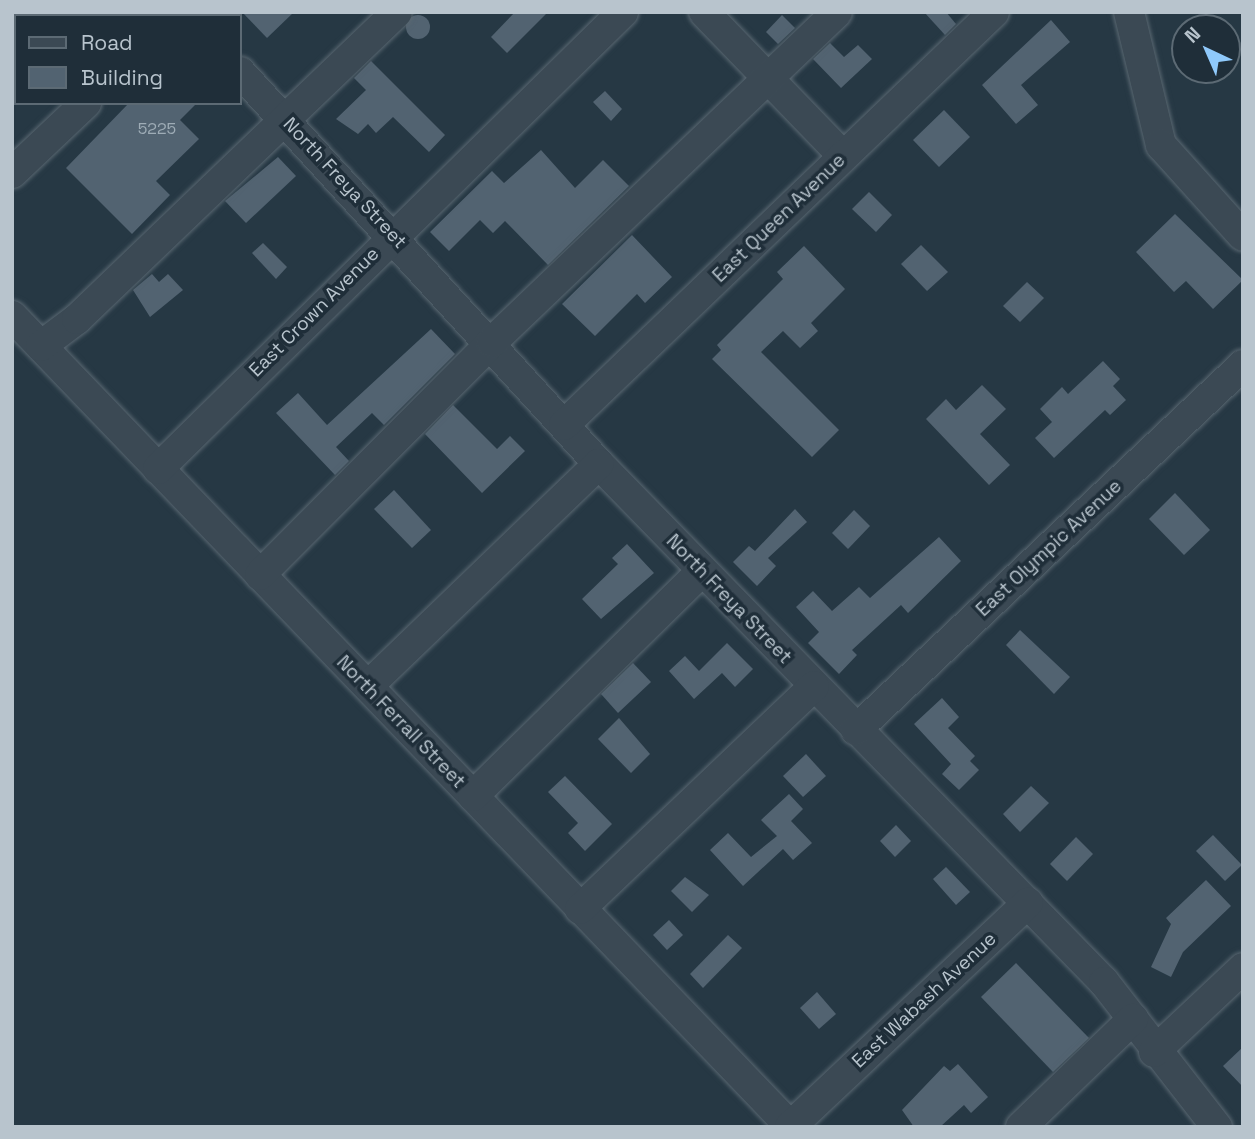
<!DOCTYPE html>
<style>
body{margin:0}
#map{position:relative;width:1255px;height:1139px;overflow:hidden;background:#263844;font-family:"Space Grotesk",sans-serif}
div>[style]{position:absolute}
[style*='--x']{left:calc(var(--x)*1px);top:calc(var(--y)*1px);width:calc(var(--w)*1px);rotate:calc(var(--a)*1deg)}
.building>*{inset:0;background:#526371}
.round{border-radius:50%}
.roads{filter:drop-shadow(0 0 2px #596771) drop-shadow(0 0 2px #596771)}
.minor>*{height:30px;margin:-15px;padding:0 15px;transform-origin:15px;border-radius:15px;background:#3b4954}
span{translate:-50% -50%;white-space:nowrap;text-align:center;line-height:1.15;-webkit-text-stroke:7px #1f2e39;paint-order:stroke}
.number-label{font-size:16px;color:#9eacb6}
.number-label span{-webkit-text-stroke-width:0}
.street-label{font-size:19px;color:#b8c4cd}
.frame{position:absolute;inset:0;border:14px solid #b8c4cd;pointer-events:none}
.legend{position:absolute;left:14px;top:14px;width:228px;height:91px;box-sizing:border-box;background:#1f2e39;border:2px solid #5c6a74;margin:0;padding:9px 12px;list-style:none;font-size:21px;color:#b8c4cd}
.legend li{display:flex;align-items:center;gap:14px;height:35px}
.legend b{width:35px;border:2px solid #5c6a74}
.north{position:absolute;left:1171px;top:14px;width:70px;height:70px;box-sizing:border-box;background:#1f2e39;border:2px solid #5c6a74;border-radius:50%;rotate:316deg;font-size:19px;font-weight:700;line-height:28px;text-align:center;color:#b8c4cd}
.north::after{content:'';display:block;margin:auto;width:24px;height:32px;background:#8fc9fb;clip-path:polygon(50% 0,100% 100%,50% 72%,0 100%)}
</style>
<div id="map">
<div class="building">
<i style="clip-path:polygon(242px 12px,294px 12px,267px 38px)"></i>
<i style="clip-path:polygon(515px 12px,548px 12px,507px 53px,491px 37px)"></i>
<i style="clip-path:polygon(924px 12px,946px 12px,956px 24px,945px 35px)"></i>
<i style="clip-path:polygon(782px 15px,795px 28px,778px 44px,766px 32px)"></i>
<i class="round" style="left:406px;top:15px;width:24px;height:24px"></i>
<i style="clip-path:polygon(1051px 20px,1070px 42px,1021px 85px,1038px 105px,1016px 124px,982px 85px)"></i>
<i style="clip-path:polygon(830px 43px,844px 57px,858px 45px,872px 59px,841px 88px,813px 59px)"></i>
<i style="clip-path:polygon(371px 61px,445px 135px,429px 152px,393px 117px,376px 133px,368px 124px,358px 134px,336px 119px,366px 90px,354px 78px)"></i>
<i style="clip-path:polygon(605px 91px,622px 109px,611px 121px,593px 102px)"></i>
<i style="clip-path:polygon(129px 103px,197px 103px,180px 120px,199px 139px,156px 181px,170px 195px,132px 234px,66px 168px)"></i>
<i style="clip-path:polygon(944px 110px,970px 137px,939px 167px,913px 140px)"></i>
<i style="clip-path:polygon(541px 150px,575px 188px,603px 160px,629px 186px,548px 265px,505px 221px,493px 233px,480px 220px,449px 251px,430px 232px,492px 171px,504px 183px)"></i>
<i style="clip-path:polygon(278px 157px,296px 176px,246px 223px,225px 201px)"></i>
<i style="clip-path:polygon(869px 192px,892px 215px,876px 232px,852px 209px)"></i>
<i style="clip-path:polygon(1175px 214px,1243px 280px,1213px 309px,1186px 281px,1174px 292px,1136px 252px)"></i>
<i style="clip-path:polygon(632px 235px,672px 277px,645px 303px,637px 294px,595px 336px,562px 304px)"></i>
<i style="clip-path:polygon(263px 243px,287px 267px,276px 279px,252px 253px)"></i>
<i style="clip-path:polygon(921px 245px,948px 272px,927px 291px,901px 264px)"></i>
<i style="clip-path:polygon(804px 246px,845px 289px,811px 323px,818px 331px,800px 348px,783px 331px,761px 352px,839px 430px,812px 457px,712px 359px,721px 350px,717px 345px,783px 279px,777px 272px)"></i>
<i style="clip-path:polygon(152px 274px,159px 282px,168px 274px,183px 290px,150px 317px,133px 290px)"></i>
<i style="clip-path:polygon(1027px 282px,1044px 298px,1020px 322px,1003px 306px)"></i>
<i style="clip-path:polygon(431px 329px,455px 354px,384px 425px,372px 413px,336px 447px,349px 461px,335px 475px,276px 413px,298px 393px,327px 425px)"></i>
<i style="clip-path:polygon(1103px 361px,1120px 379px,1113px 386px,1126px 400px,1110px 415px,1105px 410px,1054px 458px,1035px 438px,1052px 422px,1040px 409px,1062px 387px,1068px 394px)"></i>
<i style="clip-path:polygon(982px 385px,1006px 409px,980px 434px,1010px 465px,989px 485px,926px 419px,946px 399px,956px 410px)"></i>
<i style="clip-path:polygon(453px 405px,497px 449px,510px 436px,525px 451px,482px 493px,425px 434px)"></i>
<i style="clip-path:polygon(394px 490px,431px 530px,412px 548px,374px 509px)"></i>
<i style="clip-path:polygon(1175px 493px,1210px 530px,1184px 555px,1149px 519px)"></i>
<i style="clip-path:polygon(795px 509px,807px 522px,768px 558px,776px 566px,757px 586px,733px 562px,749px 546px,755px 551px)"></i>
<i style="clip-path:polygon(854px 510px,870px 526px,848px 549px,832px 533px)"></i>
<i style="clip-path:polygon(939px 537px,961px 561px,908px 613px,901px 605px,852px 650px,857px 655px,839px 674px,808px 643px,819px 632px,796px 607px,813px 591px,832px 611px,859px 587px,870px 598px)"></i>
<i style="clip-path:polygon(627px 544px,654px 573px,601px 619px,582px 599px,618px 564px,612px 558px)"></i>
<i style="clip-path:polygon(1020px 630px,1070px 677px,1054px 694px,1006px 645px)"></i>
<i style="clip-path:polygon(727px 643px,753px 669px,735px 687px,722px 673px,694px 699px,669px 671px,685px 656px,699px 671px)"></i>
<i style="clip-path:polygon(633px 663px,651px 682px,618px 713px,601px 694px)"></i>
<i style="clip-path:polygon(942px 698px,959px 717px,948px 728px,975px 756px,970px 761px,979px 770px,959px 790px,942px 774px,951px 764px,914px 724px)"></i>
<i style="clip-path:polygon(619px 718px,650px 754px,631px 773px,598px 739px)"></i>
<i style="clip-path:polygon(806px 754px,826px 776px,803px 797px,783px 776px)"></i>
<i style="clip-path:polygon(565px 776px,612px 824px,585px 851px,568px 833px,578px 823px,548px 792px)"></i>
<i style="clip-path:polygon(1031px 786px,1049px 803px,1020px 832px,1003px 814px)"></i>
<i style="clip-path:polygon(789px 794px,803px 809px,791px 821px,812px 843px,793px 860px,783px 849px,743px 886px,710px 850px,728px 833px,751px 857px,777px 836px,761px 820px)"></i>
<i style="clip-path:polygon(896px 825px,911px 841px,895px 857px,880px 841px)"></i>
<i style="clip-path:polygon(1213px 835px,1242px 865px,1225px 881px,1196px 851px)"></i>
<i style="clip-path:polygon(1076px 837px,1093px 854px,1067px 881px,1050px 864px)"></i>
<i style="clip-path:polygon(946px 867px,970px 892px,956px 905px,933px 879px)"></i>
<i style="clip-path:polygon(685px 877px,709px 895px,692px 912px,671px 891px)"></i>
<i style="clip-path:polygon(1206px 880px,1231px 906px,1183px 952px,1171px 977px,1151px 967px,1171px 924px,1166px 918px)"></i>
<i style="clip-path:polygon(669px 920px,683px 935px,667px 950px,653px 935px)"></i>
<i style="clip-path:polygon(728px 935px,742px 948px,703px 988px,690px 974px)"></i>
<i style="clip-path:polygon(1016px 963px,1089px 1038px,1053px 1072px,981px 997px)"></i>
<i style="clip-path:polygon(817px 992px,836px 1014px,819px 1029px,800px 1008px)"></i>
<i style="clip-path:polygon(1243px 1047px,1243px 1087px,1223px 1066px)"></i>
<i style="clip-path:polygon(958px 1064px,988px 1097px,971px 1113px,964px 1105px,940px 1127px,914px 1127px,902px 1110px,944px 1066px,950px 1071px)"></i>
</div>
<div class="roads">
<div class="minor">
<i style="--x:704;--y:12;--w:200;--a:46"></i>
<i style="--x:1129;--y:12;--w:137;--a:76.5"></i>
<i style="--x:1161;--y:145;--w:122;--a:48"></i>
<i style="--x:178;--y:16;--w:6;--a:-45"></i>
<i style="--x:240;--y:72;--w:532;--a:47.52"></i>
<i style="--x:599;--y:464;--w:723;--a:45.73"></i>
<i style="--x:1104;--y:982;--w:184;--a:52.1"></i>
<i style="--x:12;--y:173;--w:102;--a:-43.4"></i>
<i style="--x:12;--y:316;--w:1125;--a:46.15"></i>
<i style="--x:41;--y:346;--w:45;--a:-36.9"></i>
<i style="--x:77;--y:319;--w:443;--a:-43.8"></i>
<i style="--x:564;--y:425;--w:596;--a:-43.84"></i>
<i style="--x:158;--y:469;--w:652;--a:-44.5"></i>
<i style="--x:260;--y:575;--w:329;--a:-45.1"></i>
<i style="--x:492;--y:342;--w:477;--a:-43.7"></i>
<i style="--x:368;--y:686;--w:320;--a:-43.9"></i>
<i style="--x:856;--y:730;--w:532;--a:-43.32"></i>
<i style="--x:473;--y:796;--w:321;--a:-44.5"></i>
<i style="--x:580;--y:909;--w:323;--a:-43.6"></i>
<i style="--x:1154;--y:1052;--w:122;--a:-43.3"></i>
<i style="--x:790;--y:1127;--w:327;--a:-43.3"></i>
<i style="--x:1021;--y:1127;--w:156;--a:-44"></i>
</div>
</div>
<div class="number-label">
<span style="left:157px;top:129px">5225</span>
</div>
<div class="street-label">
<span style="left:345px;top:183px;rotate:47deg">North Freya Street</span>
<span style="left:779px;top:218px;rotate:-44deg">East Queen Avenue</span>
<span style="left:314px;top:312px;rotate:-45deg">East Crown Avenue</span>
<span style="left:1049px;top:548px;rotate:-43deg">East Olympic Avenue</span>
<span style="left:729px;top:599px;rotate:46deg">North Freya Street</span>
<span style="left:401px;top:722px;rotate:46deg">North Ferrall Street</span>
<span style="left:924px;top:1000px;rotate:-43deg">East Wabash Avenue</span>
</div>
<div class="frame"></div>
<ul class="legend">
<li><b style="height:9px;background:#3b4954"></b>Road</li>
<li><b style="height:19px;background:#526371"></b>Building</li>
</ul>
<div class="north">N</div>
</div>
